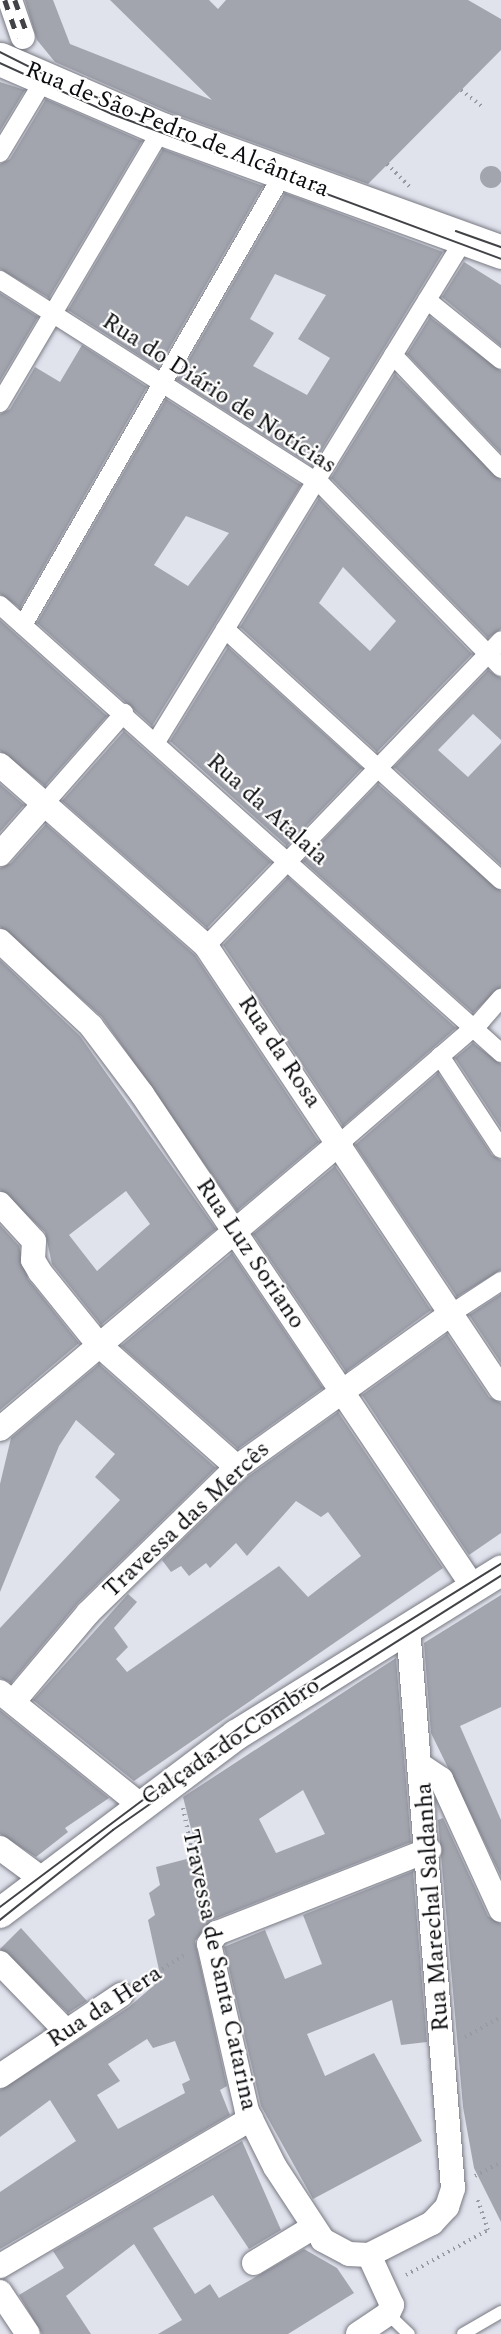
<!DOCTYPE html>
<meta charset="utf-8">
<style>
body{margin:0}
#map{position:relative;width:501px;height:2334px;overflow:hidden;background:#e0e2ec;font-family:Spectral,serif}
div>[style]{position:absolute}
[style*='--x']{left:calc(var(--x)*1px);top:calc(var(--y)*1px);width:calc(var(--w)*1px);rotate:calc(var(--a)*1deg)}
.building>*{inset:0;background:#a3a5ae}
.round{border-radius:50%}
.path>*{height:4px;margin-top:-2px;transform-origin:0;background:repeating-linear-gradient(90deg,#989aa1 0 1.5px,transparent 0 6px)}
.roads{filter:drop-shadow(0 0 2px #787a83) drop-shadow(0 0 2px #787a83)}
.service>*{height:12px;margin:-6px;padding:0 6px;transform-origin:6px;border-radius:6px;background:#fff}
.pedestrian>*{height:18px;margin:-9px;padding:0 9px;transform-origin:9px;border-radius:9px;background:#fff}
.minor>*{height:24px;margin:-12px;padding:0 12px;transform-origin:12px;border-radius:12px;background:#fff}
.tertiary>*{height:30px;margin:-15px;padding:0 15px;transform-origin:15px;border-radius:15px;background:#fff}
.secondary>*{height:33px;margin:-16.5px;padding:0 16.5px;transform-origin:16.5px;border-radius:16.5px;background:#fff}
.tram>*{height:1.5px;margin:-0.75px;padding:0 0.75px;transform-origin:0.75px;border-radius:0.75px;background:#414347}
.rail>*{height:4.5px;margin-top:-2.25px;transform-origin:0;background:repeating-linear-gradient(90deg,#414347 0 10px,transparent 0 20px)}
span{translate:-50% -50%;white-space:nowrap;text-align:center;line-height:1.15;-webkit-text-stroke:4.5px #fff;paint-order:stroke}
.street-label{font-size:24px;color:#0b0c0f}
</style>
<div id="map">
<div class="building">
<i style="clip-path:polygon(25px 0,53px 0,70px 44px,212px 100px,110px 0,209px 0,218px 9px,226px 0,468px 0,501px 19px,501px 50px,368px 184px,169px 112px,55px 62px,37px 40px)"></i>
<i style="clip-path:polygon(0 82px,25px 90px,0 131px)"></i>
<i style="clip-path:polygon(46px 99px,142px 141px,49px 298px,0 269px,0 164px,10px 159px)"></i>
<i style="clip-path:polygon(163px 149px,263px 186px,158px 368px,68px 310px)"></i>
<i class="round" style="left:480px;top:166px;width:22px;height:22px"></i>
<i style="clip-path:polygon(evenodd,285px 193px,443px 252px,312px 466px,177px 380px,285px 193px,275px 274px,326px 295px,298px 339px,330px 358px,307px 395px,253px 366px,274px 333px,250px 319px,275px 274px)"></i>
<i style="clip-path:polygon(464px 262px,501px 285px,501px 346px,442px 297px)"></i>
<i style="clip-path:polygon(0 293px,38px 317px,0 381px)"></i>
<i style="clip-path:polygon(430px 317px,501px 371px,501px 453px,407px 354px)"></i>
<i style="clip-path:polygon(82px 345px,147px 387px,20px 608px,0 594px,0 414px,10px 409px,35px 367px,60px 382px)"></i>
<i style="clip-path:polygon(395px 374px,501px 480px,501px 629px,488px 638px,331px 478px)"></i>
<i style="clip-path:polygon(evenodd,166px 399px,301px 485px,152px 726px,37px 623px,166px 399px,186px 516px,229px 533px,188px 586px,154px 565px,186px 516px)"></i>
<i style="clip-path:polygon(evenodd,319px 498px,472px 654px,377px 752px,240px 627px,319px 498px,343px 567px,396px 621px,370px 651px,319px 603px,343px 567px)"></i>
<i style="clip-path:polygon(0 620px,107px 716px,45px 786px,0 751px)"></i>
<i style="clip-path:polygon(228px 647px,362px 768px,287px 846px,170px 741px)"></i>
<i style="clip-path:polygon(488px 670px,501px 678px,501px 740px,473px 714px,438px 750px,468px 777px,501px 743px,501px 865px,394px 767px)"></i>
<i style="clip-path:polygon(124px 731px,271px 862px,207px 928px,62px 801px)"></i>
<i style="clip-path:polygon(0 784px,24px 805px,0 832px)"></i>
<i style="clip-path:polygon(378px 784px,501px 891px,501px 987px,473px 1013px,303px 861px)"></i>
<i style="clip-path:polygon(46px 824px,195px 955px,319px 1142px,237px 1211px,102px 1017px,0 927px,0 868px,11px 863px)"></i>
<i style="clip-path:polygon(288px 877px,456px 1028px,343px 1126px,223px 945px)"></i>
<i style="clip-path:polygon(evenodd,0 960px,80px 1036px,216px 1229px,101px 1325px,52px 1264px,45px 1232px,0 1190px,0 960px,126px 1191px,150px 1224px,97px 1271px,69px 1235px,126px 1191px)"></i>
<i style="clip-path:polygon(473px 1043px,501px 1064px,501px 1128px,455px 1058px)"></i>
<i style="clip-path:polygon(438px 1073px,492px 1155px,501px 1160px,501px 1270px,457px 1297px,355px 1145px)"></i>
<i style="clip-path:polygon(335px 1166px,431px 1310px,346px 1372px,253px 1234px)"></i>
<i style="clip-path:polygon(0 1225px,19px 1246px,28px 1279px,79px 1343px,0 1410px)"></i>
<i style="clip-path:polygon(232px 1253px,323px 1388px,238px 1449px,121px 1346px)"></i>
<i style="clip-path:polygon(501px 1294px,501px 1363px,469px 1315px)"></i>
<i style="clip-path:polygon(447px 1334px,489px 1397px,501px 1403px,501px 1533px,469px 1555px,362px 1395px)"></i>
<i style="clip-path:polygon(99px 1364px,216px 1468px,78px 1603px,11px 1683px,0 1678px,0 1628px,120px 1500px,95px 1477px,115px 1454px,76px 1420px,59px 1446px,0 1592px,0 1484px,11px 1438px)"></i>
<i style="clip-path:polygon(338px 1412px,443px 1568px,134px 1781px,33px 1700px,128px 1594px,137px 1602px,114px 1628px,128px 1647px,116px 1659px,127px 1672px,279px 1566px,308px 1597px,361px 1556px,328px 1512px,321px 1517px,296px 1501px,247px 1556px,236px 1543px,210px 1568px,206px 1563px,189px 1576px,181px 1566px,171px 1572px,162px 1560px,246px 1478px)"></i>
<i style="clip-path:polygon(501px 1595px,501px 1707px,460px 1726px,501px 1820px,501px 1876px,431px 1733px,424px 1643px)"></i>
<i style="clip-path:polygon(evenodd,396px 1658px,411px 1842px,212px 1920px,195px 1941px,227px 2086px,220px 2090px,230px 2115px,0 2249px,0 2192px,76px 2141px,50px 2100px,0 2137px,0 2090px,129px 2007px,161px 1979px,148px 1920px,155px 1915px,149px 1893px,160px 1885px,156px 1867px,198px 1856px,183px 1797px,396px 1658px,303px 1790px,325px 1834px,276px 1853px,259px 1819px,303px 1790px,396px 1658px,147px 2039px,153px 2048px,175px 2041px,190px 2080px,182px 2084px,185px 2093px,118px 2129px,97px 2095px,120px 2081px,108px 2064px,147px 2039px)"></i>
<i style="clip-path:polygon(0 1710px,109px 1798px,65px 1828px,68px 1832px,36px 1857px,0 1834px)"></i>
<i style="clip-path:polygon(443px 1818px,488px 1916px,501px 1924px,501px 2222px,474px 2168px,463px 2107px,438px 1820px)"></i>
<i style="clip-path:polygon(413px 1871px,427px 2042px,401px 2045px,392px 2000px,307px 2034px,325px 2076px,374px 2053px,422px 2141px,313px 2199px,261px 2106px,224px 1947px,265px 1930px,285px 1979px,322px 1964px,303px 1915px)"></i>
<i style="clip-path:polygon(21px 1928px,87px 2001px,68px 2013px,0 1949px)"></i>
<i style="clip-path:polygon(242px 2141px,281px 2230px,249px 2249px,213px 2195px,153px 2228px,195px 2294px,210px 2284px,219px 2298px,304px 2249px,337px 2268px,354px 2293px,288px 2334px,158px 2334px,182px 2320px,134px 2244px,66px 2296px,91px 2334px,42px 2334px,19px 2295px,64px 2268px,53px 2251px)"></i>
</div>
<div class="path">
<i style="--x:461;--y:90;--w:28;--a:38"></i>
<i style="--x:387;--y:164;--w:33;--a:45"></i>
<i style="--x:183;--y:1808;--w:106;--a:78.1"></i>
<i style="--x:142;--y:1982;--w:52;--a:-32.5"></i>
<i style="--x:465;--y:2037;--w:41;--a:-29.1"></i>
<i style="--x:475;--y:2176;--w:30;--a:-28"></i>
<i style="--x:406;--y:2275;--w:94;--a:-28.8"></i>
<i style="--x:488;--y:2230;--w:34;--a:-109"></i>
</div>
<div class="roads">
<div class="service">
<i style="--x:388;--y:2314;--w:29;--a:44"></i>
<i style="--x:463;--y:2334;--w:44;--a:-30.1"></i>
</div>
<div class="pedestrian">
<i style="--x:0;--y:153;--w:85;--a:-58.9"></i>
<i style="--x:0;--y:280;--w:382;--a:32.5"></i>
<i style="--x:322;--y:485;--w:255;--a:45.5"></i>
<i style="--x:427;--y:300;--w:95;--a:39"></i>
<i style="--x:393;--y:355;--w:157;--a:46.5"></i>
<i style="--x:0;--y:403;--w:318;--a:-59.4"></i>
<i style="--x:0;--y:605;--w:672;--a:41.8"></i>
<i style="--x:23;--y:625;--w:521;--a:-60.04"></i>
<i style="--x:225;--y:629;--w:373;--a:42.3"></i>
<i style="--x:156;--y:742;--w:591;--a:-58.49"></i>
<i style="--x:45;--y:803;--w:120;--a:-48.7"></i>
<i style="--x:206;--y:946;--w:425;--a:-46"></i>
<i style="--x:440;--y:1056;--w:111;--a:56.7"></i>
<i style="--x:341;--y:1142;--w:184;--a:-40.8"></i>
<i style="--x:480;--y:1022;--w:32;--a:-49"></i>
<i style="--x:452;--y:1313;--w:59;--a:-33.1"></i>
</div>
<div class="minor">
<i style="--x:10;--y:0;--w:39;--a:71"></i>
<i style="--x:0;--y:765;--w:274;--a:41.3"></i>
<i style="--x:206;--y:946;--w:532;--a:56.34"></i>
<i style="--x:0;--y:854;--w:68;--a:-48.6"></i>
<i style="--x:0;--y:941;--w:125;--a:43"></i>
<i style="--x:91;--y:1026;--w:85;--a:53.1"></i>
<i style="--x:142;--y:1094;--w:595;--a:56.1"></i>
<i style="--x:0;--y:1204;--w:50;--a:47.4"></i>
<i style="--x:34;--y:1241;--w:19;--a:93"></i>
<i style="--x:33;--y:1260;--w:14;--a:60"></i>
<i style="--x:40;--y:1272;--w:94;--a:51.1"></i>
<i style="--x:99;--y:1345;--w:184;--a:41.5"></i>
<i style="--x:0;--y:1429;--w:446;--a:-40.1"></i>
<i style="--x:0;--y:1692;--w:179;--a:38.9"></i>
<i style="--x:14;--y:1701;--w:115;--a:-49.9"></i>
<i style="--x:88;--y:1613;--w:209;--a:-44.4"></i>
<i style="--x:237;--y:1467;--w:264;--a:-35.6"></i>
<i style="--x:423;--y:1767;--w:22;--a:34"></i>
<i style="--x:441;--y:1779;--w:144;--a:65.4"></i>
<i style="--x:0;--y:1848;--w:52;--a:36.4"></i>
<i style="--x:0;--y:1963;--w:95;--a:45.9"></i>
<i style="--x:0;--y:2076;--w:146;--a:-33.8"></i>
<i style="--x:369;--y:2255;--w:71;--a:-26.9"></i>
<i style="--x:432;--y:2223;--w:22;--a:-47"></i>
<i style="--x:447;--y:2207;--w:20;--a:-72"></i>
<i style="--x:453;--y:2188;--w:563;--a:-94.59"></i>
<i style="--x:369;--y:2255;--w:20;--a:-177"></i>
<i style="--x:349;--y:2254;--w:30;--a:-152"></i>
<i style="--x:323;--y:2240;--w:87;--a:-123.3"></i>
<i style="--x:275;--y:2167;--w:63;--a:-116.6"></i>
<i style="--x:247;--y:2111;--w:171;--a:-102.8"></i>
<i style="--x:209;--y:1944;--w:14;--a:-54"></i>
<i style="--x:217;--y:1933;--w:228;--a:-21.4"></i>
<i style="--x:254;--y:2263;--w:68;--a:-31.1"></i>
<i style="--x:0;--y:2266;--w:291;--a:-30.4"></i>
<i style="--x:0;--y:2292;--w:50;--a:56.3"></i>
<i style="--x:358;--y:2334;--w:36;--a:-34"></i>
<i style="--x:388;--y:2314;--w:10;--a:-66"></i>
<i style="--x:392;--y:2305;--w:55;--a:-114.7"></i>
</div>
<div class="tertiary">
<i style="--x:0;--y:1913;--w:296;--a:-37"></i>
<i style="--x:236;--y:1735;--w:312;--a:-31.8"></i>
</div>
<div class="secondary">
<i style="--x:0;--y:59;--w:176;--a:23.4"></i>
<i style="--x:162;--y:129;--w:361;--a:19.9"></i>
</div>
</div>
<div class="tram">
<i style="--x:0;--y:52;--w:49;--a:26.6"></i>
<i style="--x:0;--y:63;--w:123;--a:24.5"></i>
<i style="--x:112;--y:114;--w:415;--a:20.4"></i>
<i style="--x:77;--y:89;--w:78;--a:22.6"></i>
<i style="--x:456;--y:231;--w:48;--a:19.6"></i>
<i style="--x:0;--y:1907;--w:317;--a:-36.8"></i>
<i style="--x:254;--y:1717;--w:291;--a:-31.8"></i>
<i style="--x:0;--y:1920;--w:144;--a:-38.5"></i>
<i style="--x:113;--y:1830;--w:159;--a:-35"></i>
<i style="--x:243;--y:1739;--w:305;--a:-32.3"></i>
</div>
<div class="rail">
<i style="--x:5;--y:0;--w:40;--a:71.1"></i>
<i style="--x:15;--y:0;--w:38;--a:70"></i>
</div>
<div class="street-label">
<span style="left:177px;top:130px;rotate:22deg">Rua de São Pedro de Alcântara</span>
<span style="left:219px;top:394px;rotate:33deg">Rua do Diário de Notícias</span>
<span style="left:267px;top:810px;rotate:42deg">Rua da Atalaia</span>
<span style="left:279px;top:1052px;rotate:56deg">Rua da Rosa</span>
<span style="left:250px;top:1254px;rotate:56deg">Rua Luz Soriano</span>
<span style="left:187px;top:1520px;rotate:-43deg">Travessa das Mercês</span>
<span style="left:231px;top:1742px;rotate:-34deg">Calçada do Combro</span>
<span style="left:433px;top:1907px;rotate:-94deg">Rua Marechal Saldanha</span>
<span style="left:219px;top:1970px;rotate:78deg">Travessa de Santa Catarina</span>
<span style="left:105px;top:2007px;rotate:-33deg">Rua da Hera</span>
</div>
</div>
